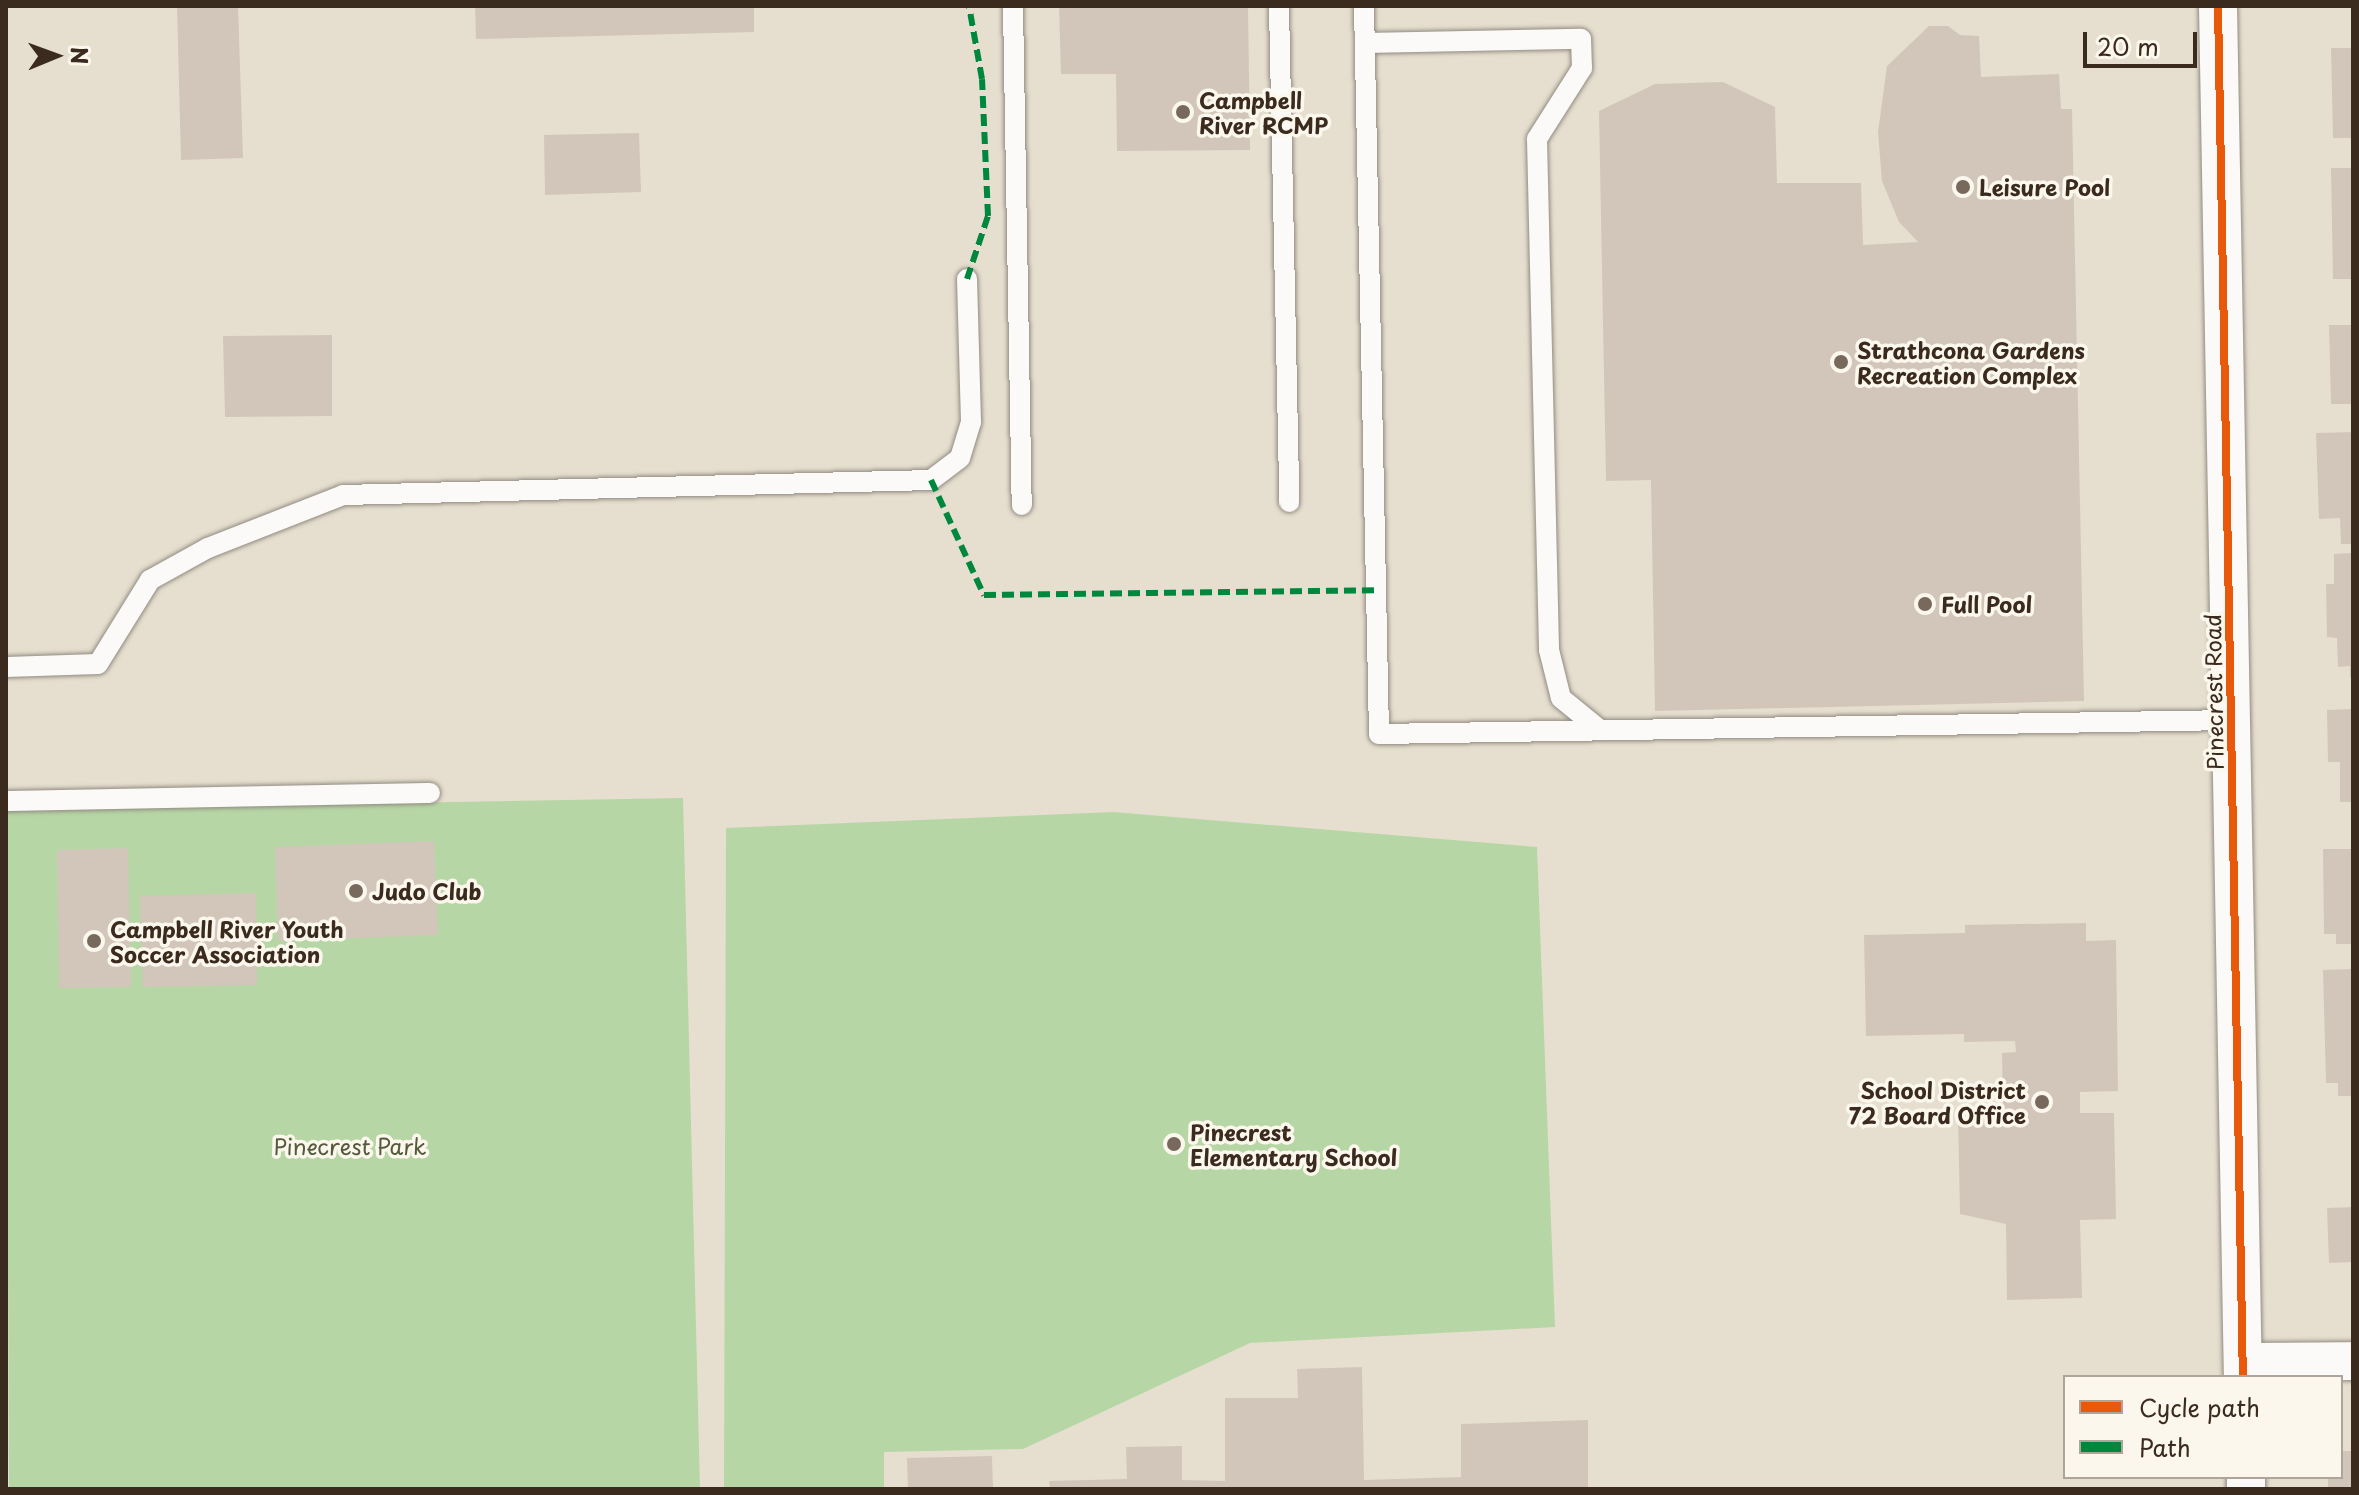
<!DOCTYPE html>
<style>
body{margin:0}
#map{position:relative;width:2359px;height:1495px;overflow:hidden;background:#e6dfcf;font-family:"Playpen Sans",sans-serif}
div>[style]{position:absolute}
[style*='--x']{left:calc(var(--x)*1px);top:calc(var(--y)*1px);width:calc(var(--w)*1px);rotate:calc(var(--a)*1deg)}
.green>*{inset:0;background:#b7d6a5}
.building>*{inset:0;background:#d2c6ba}
.roads{filter:drop-shadow(0 0 2px #918b81) drop-shadow(0 0 2px #918b81)}
.lane>*{height:20px;margin:-10px;padding:0 10px;transform-origin:10px;border-radius:10px;background:#fbfaf8}
.street>*{height:38px;margin:-19px;padding:0 19px;transform-origin:19px;border-radius:19px;background:#fbfaf8}
.quiet>*{height:6px;margin-top:-3px;transform-origin:0;background:repeating-linear-gradient(90deg,#00873e 0 12px,transparent 0 18px)}
.cycleway>*{height:8px;margin:-4px;padding:0 4px;transform-origin:4px;border-radius:4px;background:#e8590c}
.dots>*{width:22px;height:22px;translate:-50% -50%;box-sizing:border-box;border:4px solid #fbf7ec;border-radius:50%}
span{translate:-50% -50%;white-space:nowrap;text-align:center;line-height:1.15;-webkit-text-stroke:7px #fbf7ec;paint-order:stroke}
.poi-label{font-size:22px;color:#3b2a1e;font-weight:700}
.left{translate:0 -50%;text-align:left}
.right{translate:-100% -50%;text-align:right}
.street-label{font-size:22px;color:#3b2a1e}
.park-label{font-size:22px;color:#545b3c}
.frame{position:absolute;inset:0;border:8px solid #3b2a1e;pointer-events:none}
.legend{position:absolute;left:2063px;top:1375px;width:280px;height:104px;box-sizing:border-box;background:#fbf7ec;border:2px solid #aea59a;margin:0;padding:10px 14px;list-style:none;font-size:24px;color:#3b2a1e}
.legend li{display:flex;align-items:center;gap:16px;height:40px}
.legend b{width:40px;border:2px solid #aea59a}
.north{position:absolute;left:16px;top:16px;width:80px;height:80px;-webkit-text-stroke:6px #fbf7ec;paint-order:stroke;rotate:89deg;font-size:22px;font-weight:700;line-height:32px;text-align:center;color:#3b2a1e}
.north::after{content:'';display:block;margin:auto;width:28px;height:36px;background:#3b2a1e;clip-path:polygon(50% 0,100% 100%,50% 72%,0 100%)}
.scale{position:absolute;left:2083px;top:32px;width:114px;height:36px;box-sizing:border-box;border:4px solid #3b2a1e;border-top:0;padding-left:10px;font-size:24px;line-height:28px;white-space:nowrap;color:#3b2a1e;-webkit-text-stroke:6px #fbf7ec;paint-order:stroke}
</style>
<div id="map">
<div class="green">
<i style="clip-path:polygon(683px 798px,700px 1489px,9px 1489px,6px 810px)"></i>
<i style="clip-path:polygon(1113px 812px,1537px 847px,1555px 1327px,1250px 1343px,1023px 1449px,884px 1452px,884px 1489px,724px 1489px,726px 828px)"></i>
</div>
<div class="building">
<i style="clip-path:polygon(177px 6px,238px 6px,243px 158px,181px 160px)"></i>
<i style="clip-path:polygon(475px 6px,754px 6px,754px 32px,476px 39px)"></i>
<i style="clip-path:polygon(1059px 6px,1248px 6px,1250px 150px,1117px 151px,1116px 74px,1061px 74px)"></i>
<i style="clip-path:polygon(1929px 26px,1948px 26px,1960px 35px,1979px 36px,1981px 77px,2059px 74px,2061px 109px,2072px 109px,2084px 701px,1655px 711px,1651px 480px,1606px 481px,1599px 111px,1655px 84px,1723px 82px,1775px 107px,1777px 183px,1861px 183px,1863px 245px,1918px 242px,1899px 222px,1882px 181px,1878px 132px,1887px 66px)"></i>
<i style="clip-path:polygon(2331px 48px,2353px 48px,2353px 138px,2333px 138px)"></i>
<i style="clip-path:polygon(639px 133px,641px 192px,545px 195px,544px 135px)"></i>
<i style="clip-path:polygon(2331px 168px,2353px 168px,2353px 279px,2333px 279px)"></i>
<i style="clip-path:polygon(2329px 325px,2353px 325px,2353px 404px,2331px 404px)"></i>
<i style="clip-path:polygon(332px 335px,332px 416px,225px 417px,223px 336px)"></i>
<i style="clip-path:polygon(2353px 432px,2353px 544px,2341px 544px,2340px 518px,2319px 519px,2316px 433px)"></i>
<i style="clip-path:polygon(2353px 553px,2353px 677px,2350px 678px,2350px 666px,2338px 667px,2337px 638px,2327px 637px,2326px 584px,2334px 584px,2334px 554px)"></i>
<i style="clip-path:polygon(2353px 709px,2353px 802px,2340px 802px,2340px 762px,2328px 762px,2327px 710px)"></i>
<i style="clip-path:polygon(434px 841px,438px 935px,278px 941px,275px 847px)"></i>
<i style="clip-path:polygon(128px 848px,131px 987px,59px 988px,57px 850px)"></i>
<i style="clip-path:polygon(2323px 849px,2353px 849px,2353px 944px,2336px 944px,2336px 934px,2324px 934px)"></i>
<i style="clip-path:polygon(256px 893px,257px 985px,143px 987px,140px 896px)"></i>
<i style="clip-path:polygon(2086px 923px,2086px 941px,2116px 940px,2118px 1091px,2080px 1092px,2080px 1113px,2114px 1113px,2116px 1219px,2080px 1220px,2082px 1298px,2007px 1300px,2006px 1224px,1960px 1214px,1958px 1113px,2003px 1113px,2002px 1053px,2016px 1052px,2015px 1041px,1964px 1042px,1964px 1034px,1866px 1036px,1864px 935px,1965px 933px,1965px 925px)"></i>
<i style="clip-path:polygon(2353px 969px,2353px 1096px,2338px 1096px,2338px 1083px,2326px 1083px,2323px 970px)"></i>
<i style="clip-path:polygon(2353px 1207px,2353px 1262px,2329px 1263px,2327px 1208px)"></i>
<i style="clip-path:polygon(1362px 1367px,1364px 1480px,1461px 1477px,1461px 1424px,1588px 1420px,1588px 1489px,1050px 1489px,1049px 1481px,1127px 1479px,1126px 1447px,1182px 1446px,1182px 1480px,1225px 1481px,1225px 1398px,1298px 1398px,1297px 1369px)"></i>
<i style="clip-path:polygon(2341px 1451px,2353px 1451px,2353px 1489px,2328px 1489px,2328px 1477px,2341px 1477px)"></i>
<i style="clip-path:polygon(992px 1456px,993px 1489px,908px 1489px,907px 1458px)"></i>
</div>
<div class="roads">
<div class="lane">
<i style="--x:1013;--y:6;--w:499;--a:89"></i>
<i style="--x:1279;--y:6;--w:496;--a:88.8"></i>
<i style="--x:1364;--y:6;--w:728;--a:88.82"></i>
<i style="--x:1379;--y:734;--w:852;--a:-0.94"></i>
<i style="--x:1365;--y:43;--w:216;--a:-1.1"></i>
<i style="--x:1581;--y:39;--w:29;--a:88"></i>
<i style="--x:1582;--y:68;--w:84;--a:122.4"></i>
<i style="--x:1537;--y:139;--w:511;--a:88.65"></i>
<i style="--x:1549;--y:650;--w:49;--a:76"></i>
<i style="--x:1561;--y:698;--w:50;--a:39.4"></i>
<i style="--x:6;--y:667;--w:92;--a:-1.9"></i>
<i style="--x:98;--y:664;--w:99;--a:-58.2"></i>
<i style="--x:150;--y:580;--w:66;--a:-28.9"></i>
<i style="--x:208;--y:548;--w:145;--a:-21.4"></i>
<i style="--x:343;--y:495;--w:588;--a:-1.46"></i>
<i style="--x:931;--y:480;--w:36;--a:-37"></i>
<i style="--x:960;--y:458;--w:38;--a:-73"></i>
<i style="--x:971;--y:422;--w:143;--a:-91.6"></i>
<i style="--x:6;--y:801;--w:424;--a:-1.1"></i>
</div>
<div class="street">
<i style="--x:2218;--y:6;--w:1371;--a:88.96"></i>
<i style="--x:2243;--y:1362;--w:110;--a:-0.5"></i>
<i style="--x:2246;--y:1477;--w:12;--a:90"></i>
</div>
</div>
<div class="quiet">
<i style="--x:967;--y:279;--w:66;--a:-71.6"></i>
<i style="--x:988;--y:216;--w:137;--a:-92.5"></i>
<i style="--x:982;--y:79;--w:74;--a:-100.1"></i>
<i style="--x:931;--y:480;--w:127;--a:65.3"></i>
<i style="--x:984;--y:595;--w:392;--a:-0.7"></i>
</div>
<div class="cycleway">
<i style="--x:2218;--y:6;--w:1371;--a:88.96"></i>
</div>
<div class="dots">
<i style="left:1183px;top:112px;background:#77695c"></i>
<i style="left:1963px;top:187px;background:#77695c"></i>
<i style="left:1841px;top:362px;background:#77695c"></i>
<i style="left:1925px;top:604px;background:#77695c"></i>
<i style="left:356px;top:891px;background:#77695c"></i>
<i style="left:94px;top:941px;background:#77695c"></i>
<i style="left:2042px;top:1102px;background:#77695c"></i>
<i style="left:1174px;top:1144px;background:#77695c"></i>
</div>
<div class="poi-label">
<span class="left" style="left:1199px;top:112px">Campbell<br>River RCMP</span>
<span class="left" style="left:1979px;top:187px">Leisure Pool</span>
<span class="left" style="left:1857px;top:362px">Strathcona Gardens<br>Recreation Complex</span>
<span class="left" style="left:1941px;top:604px">Full Pool</span>
<span class="left" style="left:372px;top:891px">Judo Club</span>
<span class="left" style="left:110px;top:941px">Campbell River Youth<br>Soccer Association</span>
<span class="right" style="left:2026px;top:1102px">School District<br>72 Board Office</span>
<span class="left" style="left:1190px;top:1144px">Pinecrest<br>Elementary School</span>
</div>
<div class="street-label">
<span style="left:2213px;top:692px;rotate:-91deg">Pinecrest Road</span>
</div>
<div class="park-label">
<span style="left:350px;top:1146px">Pinecrest Park</span>
</div>
<div class="frame"></div>
<ul class="legend">
<li><b style="height:10px;background:#e8590c"></b>Cycle path</li>
<li><b style="height:10px;background:#00873e"></b>Path</li>
</ul>
<div class="north">N</div>
<div class="scale">20 m</div>
</div>
